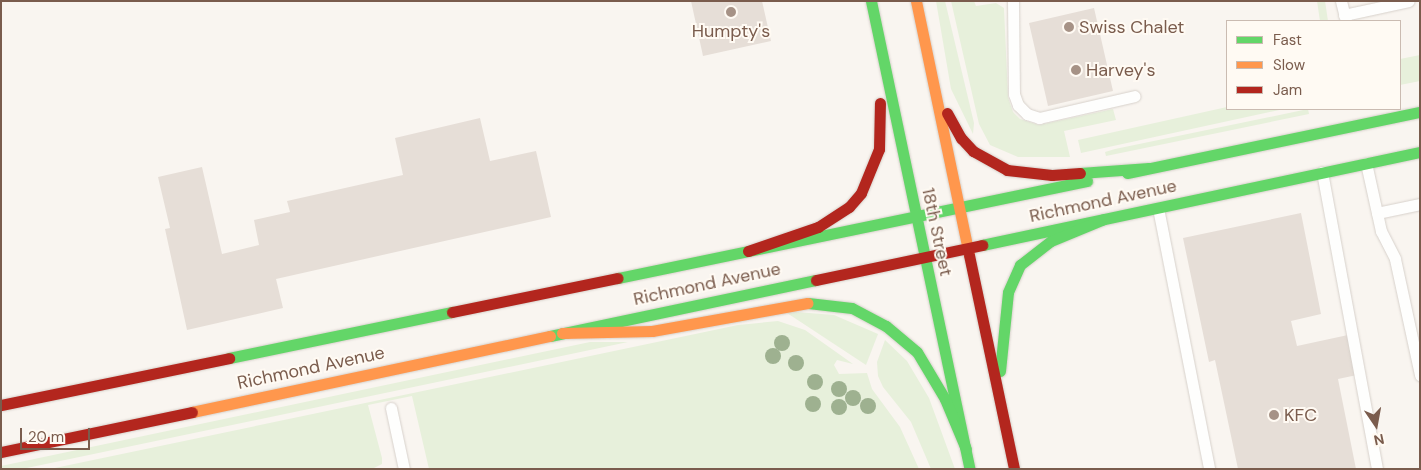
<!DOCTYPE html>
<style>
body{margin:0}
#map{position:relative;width:1421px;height:470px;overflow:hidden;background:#f9f5f0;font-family:"DM Sans",sans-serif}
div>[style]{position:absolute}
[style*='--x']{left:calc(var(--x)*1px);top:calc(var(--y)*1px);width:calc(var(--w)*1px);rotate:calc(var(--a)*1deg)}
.green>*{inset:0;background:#e7f0db}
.building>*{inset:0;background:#e6ded7}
.roads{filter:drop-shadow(0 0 1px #d7d1cb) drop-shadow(0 0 1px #d7d1cb)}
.lane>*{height:11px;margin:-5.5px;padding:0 5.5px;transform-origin:5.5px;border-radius:5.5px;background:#fefefd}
.fast>*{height:11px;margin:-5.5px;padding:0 5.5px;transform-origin:5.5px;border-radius:5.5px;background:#63d668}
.slow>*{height:11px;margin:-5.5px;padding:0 5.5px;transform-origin:5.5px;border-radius:5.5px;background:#ff974d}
.jam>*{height:11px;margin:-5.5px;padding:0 5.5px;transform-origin:5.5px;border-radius:5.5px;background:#b3261e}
.trees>*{width:16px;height:16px;margin:-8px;border-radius:50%;background:#9eb190}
.dots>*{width:14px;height:14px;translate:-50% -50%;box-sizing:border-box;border:2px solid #fffaf3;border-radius:50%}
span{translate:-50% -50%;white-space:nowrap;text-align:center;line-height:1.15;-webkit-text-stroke:4px #fffaf3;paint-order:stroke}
.poi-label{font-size:18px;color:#7a5c4d}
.left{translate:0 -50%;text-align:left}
.street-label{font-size:18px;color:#7a5c4d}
.frame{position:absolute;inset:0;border:2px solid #7a5c4d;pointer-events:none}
.legend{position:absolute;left:1226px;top:20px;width:175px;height:90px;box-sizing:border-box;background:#fffaf3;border:1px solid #cabbb1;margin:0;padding:6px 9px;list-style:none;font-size:15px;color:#7a5c4d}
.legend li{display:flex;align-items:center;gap:10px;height:25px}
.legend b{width:25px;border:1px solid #cabbb1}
.north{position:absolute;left:1351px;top:400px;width:50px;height:50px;-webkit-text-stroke:4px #fffaf3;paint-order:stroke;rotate:168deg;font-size:14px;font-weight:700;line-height:20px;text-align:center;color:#7a5c4d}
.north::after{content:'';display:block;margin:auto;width:18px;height:22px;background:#7a5c4d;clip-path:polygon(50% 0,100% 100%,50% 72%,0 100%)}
.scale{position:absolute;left:20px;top:428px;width:70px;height:22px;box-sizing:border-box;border:2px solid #7a5c4d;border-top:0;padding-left:6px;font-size:15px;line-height:18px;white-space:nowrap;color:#7a5c4d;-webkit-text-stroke:4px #fffaf3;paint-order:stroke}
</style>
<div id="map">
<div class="green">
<i style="clip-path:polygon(936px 1px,945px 1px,974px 123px,973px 134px,951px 89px)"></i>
<i style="clip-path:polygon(951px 1px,974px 1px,976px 6px,996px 3px,1004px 8px,1008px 97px,1013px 112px,1020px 119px,1039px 125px,1113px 109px,1116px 120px,1064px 131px,1070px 157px,1018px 157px,990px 145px,979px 124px)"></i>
<i style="clip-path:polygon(1317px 1px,1325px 1px,1328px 21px,1320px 21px)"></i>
<i style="clip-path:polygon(1420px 55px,1420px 81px,1400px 85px,1400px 59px)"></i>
<i style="clip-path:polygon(1227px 107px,1284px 109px,1081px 153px,1078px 140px)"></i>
<i style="clip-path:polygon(1308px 109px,1309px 114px,1106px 156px,1105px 152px,1115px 149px)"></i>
<i style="clip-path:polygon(784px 311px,834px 315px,878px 334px,866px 365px)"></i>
<i style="clip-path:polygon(778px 321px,805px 330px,853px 364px,837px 360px,834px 365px,839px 374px,867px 373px,872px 389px,900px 427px,919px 469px,429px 469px,412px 396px,368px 405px,382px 458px,382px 464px,372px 469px,50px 469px,738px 325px)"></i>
<i style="clip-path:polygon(885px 340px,907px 361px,929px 398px,955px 469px,931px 469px,911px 422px,883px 387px,878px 376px,877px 362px)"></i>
<i style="clip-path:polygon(590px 342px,628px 342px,22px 469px,1px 469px,1px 466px)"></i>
</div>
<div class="building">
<i style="clip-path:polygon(691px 1px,762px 1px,771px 41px,703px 56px)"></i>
<i style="clip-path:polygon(1094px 8px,1113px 91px,1048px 106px,1029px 23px)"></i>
<i style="clip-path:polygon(480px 118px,490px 161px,536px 151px,551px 217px,276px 279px,283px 308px,187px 330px,165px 229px,170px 228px,158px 177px,202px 167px,222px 254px,259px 245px,254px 220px,290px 212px,287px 201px,403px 175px,395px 138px)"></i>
<i style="clip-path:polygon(1301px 213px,1321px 314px,1291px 321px,1297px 346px,1348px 335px,1357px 375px,1338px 379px,1356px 469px,1238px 469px,1215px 360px,1209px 362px,1183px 238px)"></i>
</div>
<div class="roads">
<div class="lane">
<i style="--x:1013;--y:1;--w:93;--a:89.4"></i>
<i style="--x:1014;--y:94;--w:12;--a:70"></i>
<i style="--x:1018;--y:105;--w:13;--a:45"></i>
<i style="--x:1027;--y:114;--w:13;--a:18"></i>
<i style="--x:1039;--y:118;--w:98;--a:-12.9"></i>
<i style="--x:1341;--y:1;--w:21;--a:76"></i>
<i style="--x:1344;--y:15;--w:66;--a:-12.2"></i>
<i style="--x:1366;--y:163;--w:70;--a:77.6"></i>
<i style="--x:1381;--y:231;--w:31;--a:63"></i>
<i style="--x:1395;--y:259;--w:119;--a:77.8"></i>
<i style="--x:1322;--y:172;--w:302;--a:79.5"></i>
<i style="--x:1158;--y:208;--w:266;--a:78.9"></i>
<i style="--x:1377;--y:213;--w:44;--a:-11.8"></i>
<i style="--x:391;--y:408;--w:62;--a:78"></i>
</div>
<div class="fast">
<i style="--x:871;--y:1;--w:478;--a:78.1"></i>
<i style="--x:1080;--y:173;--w:69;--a:-4.1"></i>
<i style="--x:1127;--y:173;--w:299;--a:-11.8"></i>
<i style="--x:982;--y:245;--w:448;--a:-12"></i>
<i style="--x:618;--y:278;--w:479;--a:-11.7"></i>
<i style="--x:808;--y:303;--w:44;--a:6.5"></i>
<i style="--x:852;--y:308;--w:38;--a:28"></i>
<i style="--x:886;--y:326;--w:40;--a:40"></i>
<i style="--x:917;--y:352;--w:55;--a:59.2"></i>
<i style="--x:945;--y:399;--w:54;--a:67.2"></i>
<i style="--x:550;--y:336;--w:272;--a:-11.9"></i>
<i style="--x:229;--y:358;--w:228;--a:-11.7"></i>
<i style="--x:1000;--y:371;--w:79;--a:-84.2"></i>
<i style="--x:1008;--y:292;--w:30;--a:-66"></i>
<i style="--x:1020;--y:265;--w:39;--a:-38"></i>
<i style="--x:1051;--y:241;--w:57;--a:-22.5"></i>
</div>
<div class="slow">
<i style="--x:916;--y:1;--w:259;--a:78.2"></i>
<i style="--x:562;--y:333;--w:90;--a:-1.3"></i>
<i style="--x:652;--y:331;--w:158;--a:-10.2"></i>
<i style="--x:192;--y:412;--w:366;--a:-12"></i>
</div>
<div class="jam">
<i style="--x:947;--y:113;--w:29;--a:61"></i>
<i style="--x:961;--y:138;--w:18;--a:47"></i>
<i style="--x:973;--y:151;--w:39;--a:29"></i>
<i style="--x:1007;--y:170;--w:45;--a:6.3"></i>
<i style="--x:1052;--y:175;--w:28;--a:-4"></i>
<i style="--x:748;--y:251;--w:74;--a:-18.9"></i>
<i style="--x:818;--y:227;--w:37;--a:-33"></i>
<i style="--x:849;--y:207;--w:18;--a:-49"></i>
<i style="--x:861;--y:193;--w:48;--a:-67.8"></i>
<i style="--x:879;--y:149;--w:46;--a:-88.8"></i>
<i style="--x:969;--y:255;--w:219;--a:78.1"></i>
<i style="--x:816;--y:280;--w:170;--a:-11.9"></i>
<i style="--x:452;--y:312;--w:169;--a:-11.6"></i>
<i style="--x:1;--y:405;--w:233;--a:-11.6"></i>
<i style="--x:1;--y:452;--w:195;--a:-11.8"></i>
</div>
</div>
<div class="trees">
<i style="left:782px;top:343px"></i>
<i style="left:773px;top:356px"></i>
<i style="left:796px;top:363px"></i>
<i style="left:815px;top:382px"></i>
<i style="left:839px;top:389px"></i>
<i style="left:853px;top:398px"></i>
<i style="left:813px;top:404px"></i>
<i style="left:868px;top:406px"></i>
<i style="left:839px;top:407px"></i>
</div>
<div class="dots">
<i style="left:731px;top:12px;background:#a69286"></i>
<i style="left:1069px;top:27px;background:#a69286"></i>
<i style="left:1076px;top:70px;background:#a69286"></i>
<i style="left:1274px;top:415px;background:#a69286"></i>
</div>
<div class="poi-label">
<span class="left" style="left:1079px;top:27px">Swiss Chalet</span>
<span style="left:731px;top:31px">Humpty's</span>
<span class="left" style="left:1086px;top:70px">Harvey's</span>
<span class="left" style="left:1284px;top:415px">KFC</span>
</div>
<div class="street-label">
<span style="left:1103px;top:201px;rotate:-12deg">Richmond Avenue</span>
<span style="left:937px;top:232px;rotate:78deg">18th Street</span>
<span style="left:707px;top:284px;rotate:-12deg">Richmond Avenue</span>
<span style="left:311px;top:368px;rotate:-12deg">Richmond Avenue</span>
</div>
<div class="frame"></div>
<ul class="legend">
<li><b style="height:6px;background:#63d668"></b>Fast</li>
<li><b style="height:6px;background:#ff974d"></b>Slow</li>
<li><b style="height:6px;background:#b3261e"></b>Jam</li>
</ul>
<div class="north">N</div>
<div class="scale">20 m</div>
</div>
